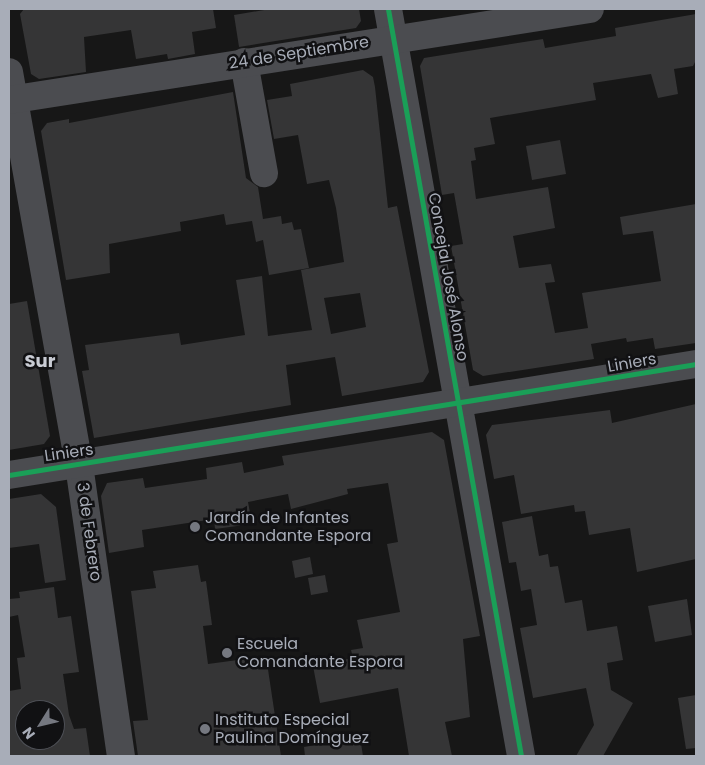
<!DOCTYPE html>
<meta charset="utf-8">
<style>
body{margin:0}
#map{position:relative;width:705px;height:765px;overflow:hidden;background:#171717;font-family:Poppins,sans-serif}
div>[style]{position:absolute}
[style*='--x']{left:calc(var(--x)*1px);top:calc(var(--y)*1px);width:calc(var(--w)*1px);rotate:calc(var(--a)*1deg)}
.building>*{inset:0;background:#353536}
.minor>*{height:28px;margin:-14px;padding:0 14px;transform-origin:14px;border-radius:14px;background:#4b4c50}
.cycleway>*{height:5px;margin:-2.5px;padding:0 2.5px;transform-origin:2.5px;border-radius:2.5px;background:#1a9f57}
.dots>*{width:14px;height:14px;translate:-50% -50%;box-sizing:border-box;border:2px solid #111113;border-radius:50%}
span{translate:-50% -50%;white-space:nowrap;text-align:center;line-height:1.15;-webkit-text-stroke:5px #111113;paint-order:stroke}
.street-label{font-size:16px;color:#a8adb8}
.poi-label{font-size:16px;color:#a8adb8}
.left{translate:0 -50%;text-align:left}
.neighbourhood-label{font-size:18px;color:#c9ccd4;font-weight:700}
.frame{position:absolute;inset:0;border:10px solid #a8adb8;pointer-events:none}
.north{position:absolute;left:15px;top:700px;width:50px;height:50px;box-sizing:border-box;background:#111113;border:1px solid #4d4f55;border-radius:50%;rotate:234deg;font-size:14px;font-weight:700;line-height:20px;text-align:center;color:#a8adb8}
.north::after{content:'';display:block;margin:auto;width:18px;height:22px;background:#757880;clip-path:polygon(50% 0,100% 100%,50% 72%,0 100%)}
</style>
<div id="map">
<div class="building">
<i style="clip-path:polygon(24px 9px,213px 9px,216px 28px,192px 32px,195px 54px,168px 59px,167px 54px,136px 59px,131px 30px,84px 37px,86px 72px,39px 79px,31px 74px,20px 14px)"></i>
<i style="clip-path:polygon(270px 9px,359px 9px,361px 21px,356px 28px,239px 47px,234px 15px)"></i>
<i style="clip-path:polygon(696px 14px,696px 60px,693px 66px,674px 69px,678px 94px,658px 98px,651px 74px,593px 83px,596px 100px,490px 118px,495px 144px,474px 148px,476px 160px,471px 161px,476px 199px,548px 187px,555px 228px,513px 236px,519px 268px,551px 264px,555px 282px,545px 283px,555px 333px,588px 328px,582px 293px,661px 281px,653px 231px,623px 235px,620px 217px,696px 204px,696px 343px,655px 349px,653px 338px,627px 342px,626px 338px,591px 344px,594px 359px,483px 376px,473px 370px,451px 246px,463px 244px,454px 193px,442px 195px,420px 66px,424px 58px,543px 39px,545px 48px,616px 36px,615px 28px)"></i>
<i style="clip-path:polygon(evenodd,363px 70px,373px 77px,375px 87px,388px 208px,397px 206px,429px 372px,423px 382px,342px 396px,335px 357px,286px 365px,291px 405px,94px 438px,82px 371px,89px 370px,85px 345px,179px 333px,181px 345px,245px 335px,236px 280px,262px 276px,268px 336px,312px 330px,301px 270px,344px 262px,336px 208px,329px 180px,307px 184px,298px 135px,274px 139px,267px 100px,292px 96px,290px 84px,363px 70px,360px 293px,366px 327px,331px 334px,324px 298px,360px 293px)"></i>
<i style="clip-path:polygon(233px 92px,246px 178px,258px 187px,263px 219px,281px 216px,282px 224px,292px 222px,294px 230px,301px 229px,309px 268px,269px 275px,263px 240px,256px 242px,252px 221px,226px 225px,224px 214px,180px 222px,181px 231px,109px 244px,110px 273px,66px 280px,41px 131px,47px 123px,69px 119px,69px 123px)"></i>
<i style="clip-path:polygon(560px 140px,566px 174px,532px 180px,526px 146px)"></i>
<i style="clip-path:polygon(27px 301px,50px 436px,44px 444px,9px 450px,9px 304px)"></i>
<i style="clip-path:polygon(696px 404px,696px 559px,637px 572px,630px 528px,589px 535px,585px 511px,575px 512px,574px 505px,521px 514px,514px 475px,494px 479px,486px 435px,492px 425px,610px 410px,612px 423px)"></i>
<i style="clip-path:polygon(432px 432px,444px 440px,480px 636px,463px 639px,470px 717px,445px 722px,452px 756px,409px 756px,398px 688px,320px 703px,313px 666px,353px 658px,351px 650px,363px 648px,357px 620px,400px 612px,387px 544px,398px 542px,388px 483px,347px 489px,348px 494px,291px 509px,288px 494px,248px 502px,252px 524px,215px 529px,214px 519px,142px 530px,144px 547px,109px 553px,101px 496px,107px 483px,143px 478px,145px 488px,207px 479px,206px 468px,242px 462px,244px 473px,284px 465px,282px 456px)"></i>
<i style="clip-path:polygon(41px 494px,56px 507px,66px 580px,45px 583px,39px 544px,9px 548px,9px 499px)"></i>
<i style="clip-path:polygon(532px 516px,539px 556px,548px 554px,550px 567px,558px 566px,565px 603px,582px 600px,587px 631px,617px 626px,623px 660px,607px 663px,611px 690px,633px 703px,603px 756px,576px 756px,594px 725px,586px 688px,533px 698px,520px 628px,537px 625px,531px 589px,521px 591px,516px 562px,509px 563px,502px 522px)"></i>
<i style="clip-path:polygon(310px 557px,313px 574px,295px 578px,292px 561px)"></i>
<i style="clip-path:polygon(198px 565px,201px 582px,206px 581px,212px 625px,203px 626px,208px 664px,266px 656px,281px 756px,138px 756px,133px 721px,148px 720px,131px 591px,156px 588px,153px 571px)"></i>
<i style="clip-path:polygon(325px 575px,328px 592px,311px 595px,308px 578px)"></i>
<i style="clip-path:polygon(evenodd,54px 587px,58px 618px,71px 616px,79px 672px,63px 674px,69px 715px,74px 729px,86px 728px,90px 756px,9px 756px,9px 691px,21px 689px,17px 658px,25px 657px,18px 615px,9px 617px,9px 599px,20px 598px,19px 592px,54px 587px,25px 710px,55px 710px,55px 740px,25px 740px,25px 710px)"></i>
<i style="clip-path:polygon(687px 599px,692px 635px,655px 642px,648px 606px)"></i>
<i style="clip-path:polygon(696px 695px,696px 748px,686px 749px,678px 698px)"></i>
<i style="clip-path:polygon(360px 737px,363px 756px,305px 756px,304px 747px)"></i>
</div>
<div class="minor">
<i style="--x:388;--y:9;--w:759;--a:79.9"></i>
<i style="--x:244;--y:62;--w:113;--a:79.8"></i>
<i style="--x:9;--y:72;--w:399;--a:79.9"></i>
<i style="--x:79;--y:465;--w:294;--a:81.8"></i>
<i style="--x:9;--y:100;--w:588;--a:-8.9"></i>
<i style="--x:9;--y:475;--w:696;--a:-9.18"></i>
</div>
<div class="cycleway">
<i style="--x:388;--y:9;--w:759;--a:79.9"></i>
<i style="--x:9;--y:475;--w:696;--a:-9.18"></i>
</div>
<div class="dots">
<i style="left:195px;top:527px;background:#757880"></i>
<i style="left:227px;top:653px;background:#757880"></i>
<i style="left:205px;top:729px;background:#757880"></i>
</div>
<div class="street-label">
<span style="left:299px;top:53px;rotate:-9deg">24 de Septiembre</span>
<span style="left:448px;top:277px;rotate:80deg">Concejal José Alonso</span>
<span style="left:632px;top:363px;rotate:-10deg">Liniers</span>
<span style="left:69px;top:453px;rotate:-8deg">Liniers</span>
<span style="left:89px;top:532px;rotate:82deg">3 de Febrero</span>
</div>
<div class="poi-label">
<span class="left" style="left:205px;top:527px">Jardín de Infantes<br>Comandante Espora</span>
<span class="left" style="left:237px;top:653px">Escuela<br>Comandante Espora</span>
<span class="left" style="left:215px;top:729px">Instituto Especial<br>Paulina Domínguez</span>
</div>
<div class="neighbourhood-label">
<span style="left:40px;top:361px">Sur</span>
</div>
<div class="frame"></div>
<div class="north">N</div>
</div>
